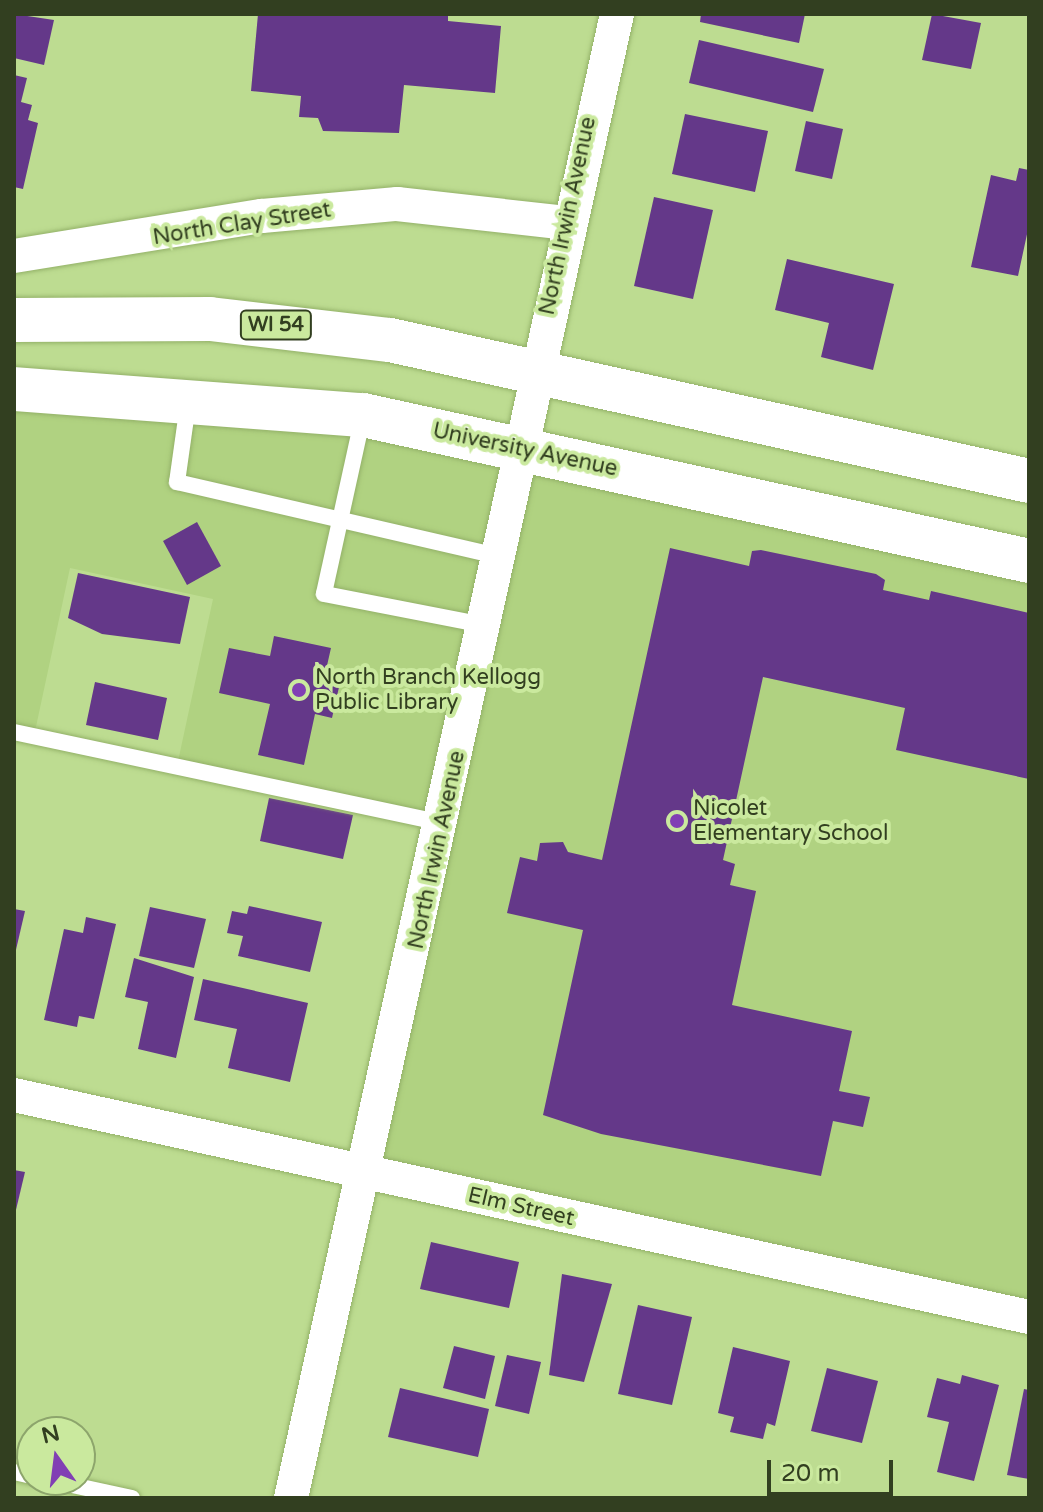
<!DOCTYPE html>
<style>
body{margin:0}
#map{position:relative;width:1043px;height:1512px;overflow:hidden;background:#bddc91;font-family:"Varela Round",sans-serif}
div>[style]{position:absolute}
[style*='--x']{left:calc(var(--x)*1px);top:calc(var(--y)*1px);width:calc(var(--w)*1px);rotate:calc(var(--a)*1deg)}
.built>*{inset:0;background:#b0d281}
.building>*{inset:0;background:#643889}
.roads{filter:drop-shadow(0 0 2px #93b168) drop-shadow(0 0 2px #93b168)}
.service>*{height:16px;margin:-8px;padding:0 8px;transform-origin:8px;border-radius:8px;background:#fff}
.minor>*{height:34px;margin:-17px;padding:0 17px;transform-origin:17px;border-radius:17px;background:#fff}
.primary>*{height:44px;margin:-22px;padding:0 22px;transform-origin:22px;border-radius:22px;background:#fff}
.dots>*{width:22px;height:22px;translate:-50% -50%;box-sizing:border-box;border:4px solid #cae99e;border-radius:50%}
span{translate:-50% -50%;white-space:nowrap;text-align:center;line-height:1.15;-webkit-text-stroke:8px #cae99e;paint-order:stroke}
.shield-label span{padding:2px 6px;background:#cae99e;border:2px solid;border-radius:6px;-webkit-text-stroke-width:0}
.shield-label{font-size:20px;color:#323f20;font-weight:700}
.street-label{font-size:22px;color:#323f20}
.poi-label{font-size:22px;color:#323f20}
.left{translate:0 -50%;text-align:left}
.frame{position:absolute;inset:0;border:16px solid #323f20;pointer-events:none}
.north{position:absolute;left:16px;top:1416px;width:80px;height:80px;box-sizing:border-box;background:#cae99e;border:2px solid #8da56c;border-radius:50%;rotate:346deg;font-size:22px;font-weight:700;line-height:32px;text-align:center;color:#323f20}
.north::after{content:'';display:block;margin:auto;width:28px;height:36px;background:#813fb4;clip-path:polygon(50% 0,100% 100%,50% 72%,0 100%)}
.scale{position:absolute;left:767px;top:1460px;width:126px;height:36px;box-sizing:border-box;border:4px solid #323f20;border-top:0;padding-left:10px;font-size:24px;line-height:28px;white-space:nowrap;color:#323f20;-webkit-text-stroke:6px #cae99e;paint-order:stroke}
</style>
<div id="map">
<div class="built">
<i style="clip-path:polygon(14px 389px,256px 402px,1029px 561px,1029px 1317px,366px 1172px,444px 824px,177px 766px,213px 599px,70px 568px,34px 736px,14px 732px)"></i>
</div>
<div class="building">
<i style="clip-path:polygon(14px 14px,54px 20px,44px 65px,14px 58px)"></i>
<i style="clip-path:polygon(258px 14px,448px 14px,448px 21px,501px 26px,495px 93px,404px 85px,399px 133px,323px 131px,318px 118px,299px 117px,301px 96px,251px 91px)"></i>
<i style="clip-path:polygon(701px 14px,805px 14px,799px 43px,700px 22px)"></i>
<i style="clip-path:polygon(932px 14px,981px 23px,971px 69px,922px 60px)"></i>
<i style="clip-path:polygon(699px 40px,824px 69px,813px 112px,689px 83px)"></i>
<i style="clip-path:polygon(14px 75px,27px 78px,21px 102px,32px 105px,28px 120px,38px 123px,23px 189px,14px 187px)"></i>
<i style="clip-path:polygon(685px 114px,768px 131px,755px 192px,672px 174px)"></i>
<i style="clip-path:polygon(806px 121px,843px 129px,832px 179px,795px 171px)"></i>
<i style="clip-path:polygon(1019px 168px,1029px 170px,1029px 225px,1018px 276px,971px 267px,991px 175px,1016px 181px)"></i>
<i style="clip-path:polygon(654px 197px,713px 210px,693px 299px,634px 286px)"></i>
<i style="clip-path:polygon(787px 259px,894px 284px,873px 370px,821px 357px,829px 323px,775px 310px)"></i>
<i style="clip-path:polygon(197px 522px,221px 566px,187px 585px,163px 541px)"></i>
<i style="clip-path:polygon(670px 548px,749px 566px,752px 551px,761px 550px,876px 574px,885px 580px,883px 590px,929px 600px,931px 591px,1029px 613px,1029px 779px,896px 750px,905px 708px,763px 677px,723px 860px,735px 864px,730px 885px,756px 891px,732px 1005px,852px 1031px,839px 1091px,870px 1097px,863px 1127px,833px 1121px,821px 1176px,601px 1134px,543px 1115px,583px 930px,507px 913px,520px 857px,537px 861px,540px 843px,563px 842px,568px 852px,602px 860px)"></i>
<i style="clip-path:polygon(78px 573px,190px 597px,180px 644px,102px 634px,68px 618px)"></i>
<i style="clip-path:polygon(274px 636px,331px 648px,326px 670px,342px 674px,332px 718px,315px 714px,304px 765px,258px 755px,270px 704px,219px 693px,229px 648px,270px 656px)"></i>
<i style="clip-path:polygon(95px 682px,167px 698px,158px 740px,86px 725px)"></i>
<i style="clip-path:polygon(269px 798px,353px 815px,343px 859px,260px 841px)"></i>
<i style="clip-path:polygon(249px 906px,322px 922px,310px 972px,238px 956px,243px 936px,227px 933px,232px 911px,247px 914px)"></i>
<i style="clip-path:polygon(150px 907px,206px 919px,194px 968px,139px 956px)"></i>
<i style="clip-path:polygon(14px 909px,25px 911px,15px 954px,14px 954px)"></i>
<i style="clip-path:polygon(86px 917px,116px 924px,94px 1019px,79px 1016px,77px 1027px,44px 1020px,64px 929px,83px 933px)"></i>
<i style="clip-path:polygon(134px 958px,194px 977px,176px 1058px,138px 1049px,148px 1002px,125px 997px)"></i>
<i style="clip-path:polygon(203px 979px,308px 1003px,290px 1082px,228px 1068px,237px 1029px,194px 1020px)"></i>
<i style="clip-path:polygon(14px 1170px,25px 1172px,15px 1214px,14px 1214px)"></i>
<i style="clip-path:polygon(431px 1242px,519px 1262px,509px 1308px,420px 1289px)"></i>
<i style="clip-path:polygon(562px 1274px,612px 1284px,584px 1382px,549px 1375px)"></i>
<i style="clip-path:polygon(638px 1305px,692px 1317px,672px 1405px,618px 1394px)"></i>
<i style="clip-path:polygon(454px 1346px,495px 1356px,485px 1399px,443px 1388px)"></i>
<i style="clip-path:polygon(733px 1347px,790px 1361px,775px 1426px,767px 1423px,763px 1439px,730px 1432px,734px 1417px,718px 1413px)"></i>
<i style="clip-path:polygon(507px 1355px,541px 1362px,529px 1414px,495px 1406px)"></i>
<i style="clip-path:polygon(827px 1368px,878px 1381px,862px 1443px,811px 1431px)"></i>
<i style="clip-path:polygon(962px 1375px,999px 1385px,974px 1481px,937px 1472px,949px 1422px,927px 1417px,937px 1378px,960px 1384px)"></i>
<i style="clip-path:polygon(400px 1388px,489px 1409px,478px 1457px,388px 1437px)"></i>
<i style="clip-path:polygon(1024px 1389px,1029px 1390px,1029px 1479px,1007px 1475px)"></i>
</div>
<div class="roads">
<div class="service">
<i style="--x:188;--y:404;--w:79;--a:98"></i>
<i style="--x:177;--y:482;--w:328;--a:13"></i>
<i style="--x:363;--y:416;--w:182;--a:102.4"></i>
<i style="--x:324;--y:594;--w:162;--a:11"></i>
<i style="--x:14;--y:732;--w:439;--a:12"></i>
<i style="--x:14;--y:1472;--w:18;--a:13"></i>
<i style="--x:49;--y:1480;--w:85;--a:12.2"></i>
</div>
<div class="minor">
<i style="--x:14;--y:256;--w:251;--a:-9.2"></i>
<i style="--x:262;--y:216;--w:136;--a:-5.1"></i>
<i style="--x:397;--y:204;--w:170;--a:6.4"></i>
<i style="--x:14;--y:1095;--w:1039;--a:12.34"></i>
<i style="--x:291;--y:1498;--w:1519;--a:-77.61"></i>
</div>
<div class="primary">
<i style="--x:14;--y:320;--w:196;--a:-0.3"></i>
<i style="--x:210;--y:319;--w:181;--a:6.7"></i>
<i style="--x:390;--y:340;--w:654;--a:12.44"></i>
<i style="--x:14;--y:389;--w:350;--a:4.3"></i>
<i style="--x:363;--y:415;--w:682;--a:12.36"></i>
</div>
</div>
<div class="dots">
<i style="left:299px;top:690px;background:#813fb4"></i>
<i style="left:677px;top:821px;background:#813fb4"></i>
</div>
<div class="shield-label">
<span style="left:276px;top:325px">WI 54</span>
</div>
<div class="street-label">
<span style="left:568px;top:216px;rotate:-78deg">North Irwin Avenue</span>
<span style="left:242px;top:224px;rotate:-9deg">North Clay Street</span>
<span style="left:525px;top:450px;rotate:12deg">University Avenue</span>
<span style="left:437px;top:850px;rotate:-78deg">North Irwin Avenue</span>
<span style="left:521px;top:1207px;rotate:13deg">Elm Street</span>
</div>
<div class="poi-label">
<span class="left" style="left:315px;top:690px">North Branch Kellogg<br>Public Library</span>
<span class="left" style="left:693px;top:821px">Nicolet<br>Elementary School</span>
</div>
<div class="frame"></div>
<div class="north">N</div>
<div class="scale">20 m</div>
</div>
